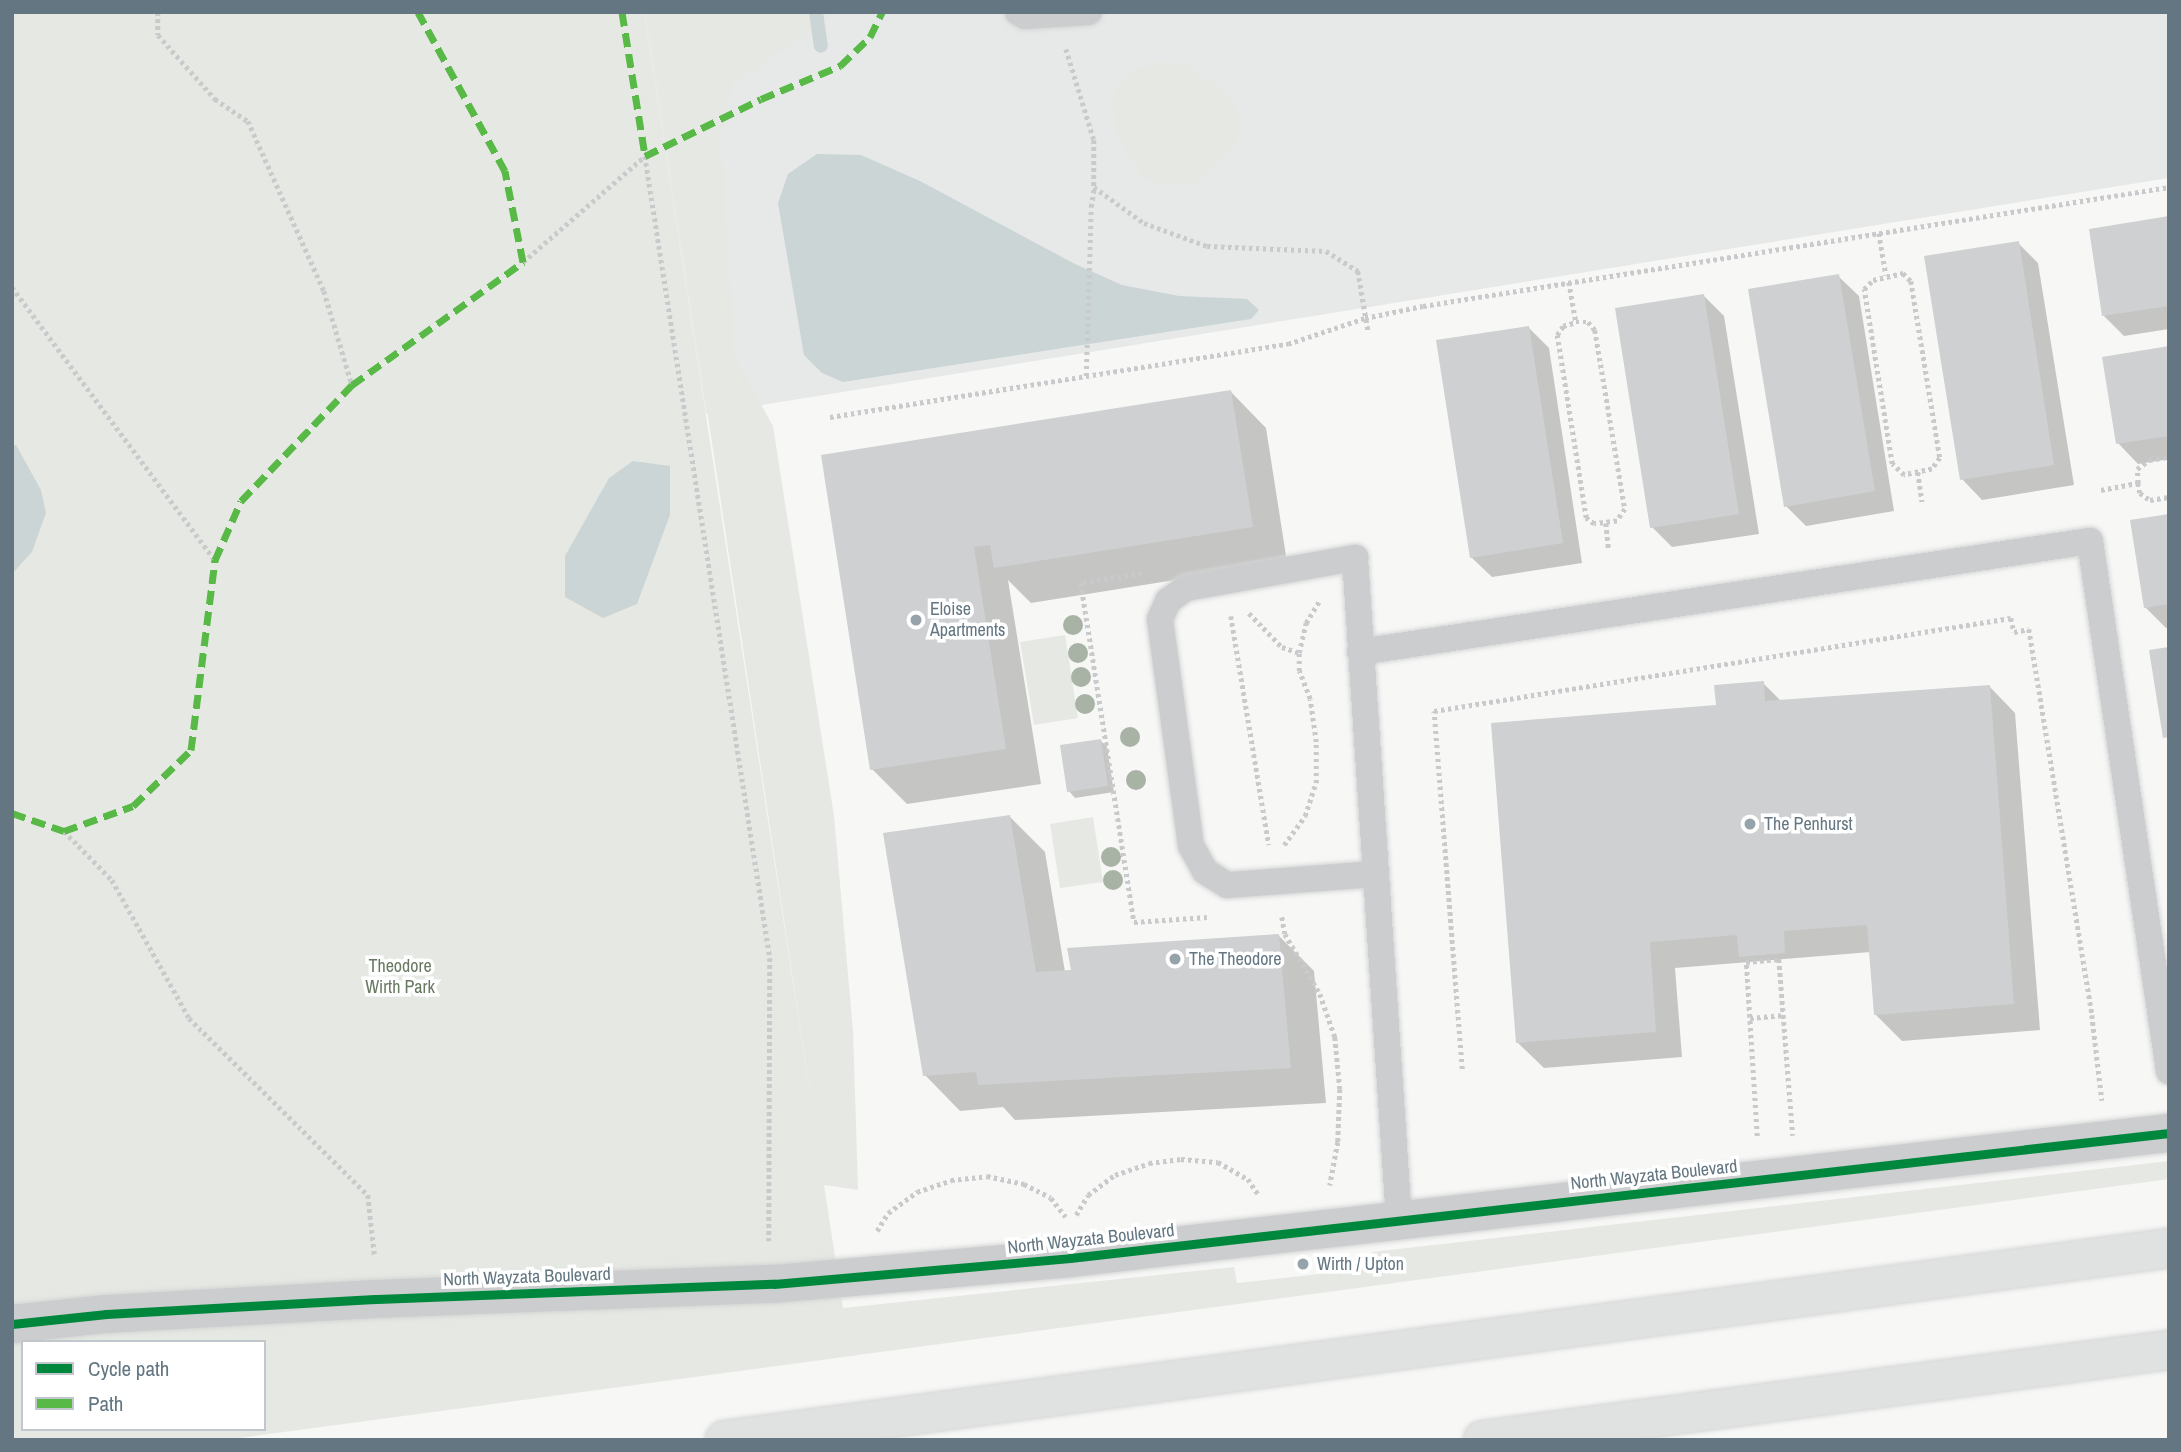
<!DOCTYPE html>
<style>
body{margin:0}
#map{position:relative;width:2181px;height:1452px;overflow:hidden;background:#f7f7f6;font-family:"Archivo Narrow",sans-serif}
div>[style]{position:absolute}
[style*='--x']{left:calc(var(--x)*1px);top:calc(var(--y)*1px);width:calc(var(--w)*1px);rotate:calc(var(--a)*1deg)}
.built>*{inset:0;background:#e7e9e8}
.green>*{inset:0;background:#e6e9e3}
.water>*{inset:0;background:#cbd5d6}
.shadow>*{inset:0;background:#0003}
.stream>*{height:14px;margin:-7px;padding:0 7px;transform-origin:7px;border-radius:7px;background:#cbd5d6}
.building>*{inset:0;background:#ced0d1}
.path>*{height:4.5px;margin-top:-2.25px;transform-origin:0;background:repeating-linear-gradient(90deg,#c9cacb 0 3.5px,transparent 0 7px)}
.roads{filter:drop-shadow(0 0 2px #d4d5d5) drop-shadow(0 0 2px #d4d5d5)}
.service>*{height:26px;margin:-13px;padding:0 13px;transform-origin:13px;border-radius:13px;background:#cccdce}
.tertiary>*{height:38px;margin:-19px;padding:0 19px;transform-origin:19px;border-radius:19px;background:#cccdce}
.motorway>*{height:38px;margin:-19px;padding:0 19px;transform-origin:19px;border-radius:19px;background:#e0e1e1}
.quiet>*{height:7px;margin-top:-3.5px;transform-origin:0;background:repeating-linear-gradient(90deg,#58b947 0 14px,transparent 0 21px)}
.cycleway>*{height:9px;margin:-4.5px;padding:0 4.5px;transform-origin:4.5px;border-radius:4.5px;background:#00873e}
.trees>*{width:20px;height:20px;margin:-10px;border-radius:50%;background:#a8b2a5}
.dots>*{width:19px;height:19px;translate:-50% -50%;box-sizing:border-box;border:4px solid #fff;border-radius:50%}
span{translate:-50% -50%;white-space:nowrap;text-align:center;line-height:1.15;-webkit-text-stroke:7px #fff;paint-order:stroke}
.poi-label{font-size:18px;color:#637681}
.left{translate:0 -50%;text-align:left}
.park-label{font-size:18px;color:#687962}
.street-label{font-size:18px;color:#637681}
.frame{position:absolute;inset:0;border:14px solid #637681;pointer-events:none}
.legend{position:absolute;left:21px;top:1340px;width:245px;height:91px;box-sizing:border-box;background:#fff;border:2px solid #c1c8cd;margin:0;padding:9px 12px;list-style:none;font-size:21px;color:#637681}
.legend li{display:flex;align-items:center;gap:14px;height:35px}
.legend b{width:35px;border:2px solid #c1c8cd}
</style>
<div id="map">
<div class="built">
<i style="clip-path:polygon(644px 12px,2169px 12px,2169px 178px,706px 414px)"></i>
</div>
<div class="green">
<i style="clip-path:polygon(evenodd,12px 12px,644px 12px,814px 1119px,647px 12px,839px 12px,733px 83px,721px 138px,735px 357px,773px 426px,834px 816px,853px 1030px,858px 1190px,824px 1185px,843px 1308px,1234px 1267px,1237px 1283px,1302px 1276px,1367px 1268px,1372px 1252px,2169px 1161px,2169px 1179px,225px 1440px,12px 1440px,12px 12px,23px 1342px,264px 1342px,264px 1429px,23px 1429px,23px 1342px)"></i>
<i style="clip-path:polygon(1157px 62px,1184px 63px,1230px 97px,1239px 116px,1242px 132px,1219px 163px,1191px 184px,1160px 186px,1140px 175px,1114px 129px,1113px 94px,1127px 73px)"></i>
<i style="clip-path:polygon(1065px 635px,1078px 718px,1034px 725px,1020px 642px)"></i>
<i style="clip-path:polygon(1093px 817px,1103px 882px,1060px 888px,1050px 824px)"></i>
</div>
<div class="water">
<i style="clip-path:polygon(817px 154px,861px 155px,920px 181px,1075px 264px,1122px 285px,1179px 296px,1247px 299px,1259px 310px,1251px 319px,843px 382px,822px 373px,804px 355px,778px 203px,788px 174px)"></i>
<i style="clip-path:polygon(16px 445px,41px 490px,46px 513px,32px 552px,12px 574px,12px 446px)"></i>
<i style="clip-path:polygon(633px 461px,670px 466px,670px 515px,637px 604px,603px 618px,565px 597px,565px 556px,609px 478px)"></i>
</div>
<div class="shadow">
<i style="clip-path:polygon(2169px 218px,2169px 329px,2124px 336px,2104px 316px)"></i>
<i style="clip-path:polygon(2018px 243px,2038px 263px,2074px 485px,1982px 500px,1962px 479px)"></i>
<i style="clip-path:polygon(1838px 276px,1859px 296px,1894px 511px,1806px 526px,1786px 506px)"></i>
<i style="clip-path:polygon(1703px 295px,1724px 316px,1759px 534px,1672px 547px,1652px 527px)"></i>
<i style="clip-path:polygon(1529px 328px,1549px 348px,1582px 563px,1492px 577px,1471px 557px)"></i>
<i style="clip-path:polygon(2169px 348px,2169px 459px,2138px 464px,2118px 443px)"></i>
<i style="clip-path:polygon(1231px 392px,1266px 428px,1287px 562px,1031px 603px,1008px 580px,1041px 784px,907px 804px,872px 769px,823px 456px)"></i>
<i style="clip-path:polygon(2169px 516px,2169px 627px,2166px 628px,2145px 607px)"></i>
<i style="clip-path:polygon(1763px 683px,1782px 702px,1989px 686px,2015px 713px,2040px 1030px,1902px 1041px,1876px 1015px,1871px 952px,1675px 968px,1682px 1057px,1544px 1068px,1517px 1042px,1717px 707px)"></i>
<i style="clip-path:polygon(1100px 740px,1107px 747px,1114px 792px,1075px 798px,1069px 791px)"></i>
<i style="clip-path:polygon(1010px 817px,1045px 852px,1065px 972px,1278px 935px,1314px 971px,1326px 1103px,1015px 1120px,1003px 1107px,960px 1111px,925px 1075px)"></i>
</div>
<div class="stream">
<i style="--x:816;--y:12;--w:34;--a:82"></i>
</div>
<div class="building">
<i style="clip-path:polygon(2169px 216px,2169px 306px,2102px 316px,2089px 229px)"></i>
<i style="clip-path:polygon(2019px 241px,2054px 465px,1960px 480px,1924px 256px)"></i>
<i style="clip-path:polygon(1839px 274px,1875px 491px,1784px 507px,1748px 289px)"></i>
<i style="clip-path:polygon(1704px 294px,1739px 514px,1650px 528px,1615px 308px)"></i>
<i style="clip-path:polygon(1529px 326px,1563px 543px,1470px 558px,1436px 340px)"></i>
<i style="clip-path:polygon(2169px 346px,2169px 436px,2116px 444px,2102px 357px)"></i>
<i style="clip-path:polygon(1231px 390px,1253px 527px,994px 568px,990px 545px,974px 547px,1006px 749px,870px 770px,821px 455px)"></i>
<i style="clip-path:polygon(2169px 514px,2169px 604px,2144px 608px,2130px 520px)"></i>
<i style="clip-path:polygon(2169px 647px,2169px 737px,2163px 738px,2149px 650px)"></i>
<i style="clip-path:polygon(1764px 681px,1765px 701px,1990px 685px,2014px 1004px,1874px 1015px,1867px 925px,1784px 931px,1785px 953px,1739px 957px,1737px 935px,1650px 942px,1656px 1032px,1516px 1043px,1491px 723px,1716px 705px,1714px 685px)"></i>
<i style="clip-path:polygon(1101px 739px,1108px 786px,1067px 792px,1060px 745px)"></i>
<i style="clip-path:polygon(1010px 815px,1036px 972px,1071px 970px,1067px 948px,1279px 934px,1291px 1068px,978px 1085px,976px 1072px,923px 1076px,883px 833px)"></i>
</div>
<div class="path">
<i style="--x:158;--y:12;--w:23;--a:90"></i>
<i style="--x:158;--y:35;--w:86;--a:48.3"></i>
<i style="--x:215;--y:99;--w:40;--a:34"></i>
<i style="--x:248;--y:121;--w:186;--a:65.9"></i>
<i style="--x:324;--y:291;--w:98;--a:73.4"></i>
<i style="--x:1066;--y:49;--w:95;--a:72.9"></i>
<i style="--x:1094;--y:140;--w:47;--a:90"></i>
<i style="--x:1094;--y:187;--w:62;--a:35.8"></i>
<i style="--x:1144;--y:223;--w:67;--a:20.1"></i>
<i style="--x:1207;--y:246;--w:119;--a:2.4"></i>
<i style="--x:1326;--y:251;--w:38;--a:32"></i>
<i style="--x:1358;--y:271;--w:60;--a:80.4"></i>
<i style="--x:645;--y:156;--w:812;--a:81.14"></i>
<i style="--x:770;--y:958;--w:283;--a:90.2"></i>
<i style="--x:1879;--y:233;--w:43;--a:80.5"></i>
<i style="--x:523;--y:262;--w:162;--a:-41"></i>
<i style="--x:1903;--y:273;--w:11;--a:45"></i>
<i style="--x:1911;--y:281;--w:179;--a:80.7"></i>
<i style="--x:1940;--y:458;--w:14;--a:126"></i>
<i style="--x:1932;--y:469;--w:29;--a:168"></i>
<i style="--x:1904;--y:475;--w:16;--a:-137"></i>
<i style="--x:1892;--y:464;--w:177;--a:-99.1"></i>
<i style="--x:1864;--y:289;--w:13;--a:-45"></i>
<i style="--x:1873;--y:280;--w:31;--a:-13"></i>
<i style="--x:1569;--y:282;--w:41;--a:80.1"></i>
<i style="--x:12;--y:287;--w:340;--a:53.4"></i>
<i style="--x:1576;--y:322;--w:12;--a:0"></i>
<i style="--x:1588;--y:322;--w:11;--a:49"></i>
<i style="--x:1595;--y:330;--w:181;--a:80.5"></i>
<i style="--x:1625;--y:509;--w:14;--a:124"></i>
<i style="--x:1617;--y:521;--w:23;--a:173"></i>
<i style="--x:1594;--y:524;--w:10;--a:-143"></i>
<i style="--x:1586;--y:518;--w:185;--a:-99"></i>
<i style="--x:1557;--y:335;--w:11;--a:-56"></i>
<i style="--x:1563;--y:326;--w:14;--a:-17"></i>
<i style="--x:1086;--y:376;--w:169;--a:-88.3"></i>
<i style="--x:1091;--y:207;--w:20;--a:-81"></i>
<i style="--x:830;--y:417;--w:464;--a:-9.1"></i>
<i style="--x:1288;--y:344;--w:81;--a:-18.7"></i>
<i style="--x:1365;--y:318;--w:59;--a:-11.7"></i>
<i style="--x:1423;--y:306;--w:755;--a:-9.06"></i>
<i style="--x:1918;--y:472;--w:30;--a:82"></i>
<i style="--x:2138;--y:483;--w:14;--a:-94"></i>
<i style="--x:2137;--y:469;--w:15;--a:-37"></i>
<i style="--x:2149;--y:460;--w:20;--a:-9"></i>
<i style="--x:2101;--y:490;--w:38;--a:-11"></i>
<i style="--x:2138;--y:483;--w:10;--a:79"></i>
<i style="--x:2140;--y:493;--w:12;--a:35"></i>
<i style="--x:2150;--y:500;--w:19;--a:-9"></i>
<i style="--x:1606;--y:523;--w:27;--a:84"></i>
<i style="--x:1142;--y:574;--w:62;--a:171.6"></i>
<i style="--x:1081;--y:583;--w:343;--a:81.1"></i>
<i style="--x:1134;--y:922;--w:73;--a:-3.9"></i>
<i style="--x:1249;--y:613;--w:47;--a:45.9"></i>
<i style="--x:1282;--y:647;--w:18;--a:19"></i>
<i style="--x:1231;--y:616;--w:232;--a:80.6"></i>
<i style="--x:64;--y:831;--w:69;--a:45.6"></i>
<i style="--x:112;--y:880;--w:158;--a:60.8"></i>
<i style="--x:189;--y:1018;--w:252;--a:44.7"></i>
<i style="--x:368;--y:1195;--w:63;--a:83.7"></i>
<i style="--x:1284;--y:845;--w:36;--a:-54"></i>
<i style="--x:1305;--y:816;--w:35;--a:-72"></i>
<i style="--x:1316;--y:783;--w:41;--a:-90"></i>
<i style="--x:1316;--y:742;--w:43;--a:-97.9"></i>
<i style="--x:1310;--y:699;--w:30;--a:-111"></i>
<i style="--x:1299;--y:671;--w:18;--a:-90"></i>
<i style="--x:1299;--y:653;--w:31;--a:-77"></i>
<i style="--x:1306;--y:623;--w:27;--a:-59"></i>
<i style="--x:1282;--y:917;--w:17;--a:80"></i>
<i style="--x:1285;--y:934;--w:69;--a:59.7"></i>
<i style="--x:1320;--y:994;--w:46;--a:70.8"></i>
<i style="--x:1335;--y:1037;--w:52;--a:84.5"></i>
<i style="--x:1340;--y:1089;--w:53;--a:92.2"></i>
<i style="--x:1338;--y:1142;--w:44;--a:100.5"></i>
<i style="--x:1750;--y:1018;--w:33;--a:-5"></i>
<i style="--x:1462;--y:1069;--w:359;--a:-94.5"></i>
<i style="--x:1434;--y:711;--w:584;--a:-9.16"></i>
<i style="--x:2011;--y:618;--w:14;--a:78"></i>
<i style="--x:2014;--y:632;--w:15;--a:-11"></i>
<i style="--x:2029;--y:629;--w:391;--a:80.7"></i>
<i style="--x:2092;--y:1015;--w:86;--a:83.3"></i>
<i style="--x:1757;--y:1136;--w:174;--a:-93.6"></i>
<i style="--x:1746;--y:962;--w:33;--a:-5"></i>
<i style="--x:1779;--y:959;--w:177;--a:85.5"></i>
<i style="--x:1076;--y:1215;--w:23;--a:-59"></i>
<i style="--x:1088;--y:1195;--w:34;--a:-37"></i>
<i style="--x:1115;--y:1175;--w:36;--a:-19"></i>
<i style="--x:1149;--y:1163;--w:32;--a:-7"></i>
<i style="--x:1181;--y:1159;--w:37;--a:5"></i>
<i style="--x:1218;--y:1162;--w:34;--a:30"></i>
<i style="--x:1248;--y:1179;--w:18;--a:56"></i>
<i style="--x:877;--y:1231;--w:21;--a:-59"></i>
<i style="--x:888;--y:1213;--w:36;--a:-36"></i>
<i style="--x:917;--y:1192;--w:36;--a:-19"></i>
<i style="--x:951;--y:1180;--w:36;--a:-6"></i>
<i style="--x:987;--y:1176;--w:38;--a:12"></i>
<i style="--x:1024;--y:1184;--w:30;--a:27"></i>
<i style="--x:1051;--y:1198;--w:24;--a:52"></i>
</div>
<div class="roads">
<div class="service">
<i style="--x:1018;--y:12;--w:8;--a:30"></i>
<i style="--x:1025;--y:16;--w:64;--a:-3.6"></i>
<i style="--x:1360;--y:652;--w:738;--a:-8.65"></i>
<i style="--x:2090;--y:541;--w:536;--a:81.52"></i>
<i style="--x:1375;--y:874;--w:148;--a:175.7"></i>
<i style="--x:1227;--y:885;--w:26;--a:-148"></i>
<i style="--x:1205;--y:871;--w:29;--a:-119"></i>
<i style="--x:1191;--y:846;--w:229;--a:-97.8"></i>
<i style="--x:1160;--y:619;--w:20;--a:-66"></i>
<i style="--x:1168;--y:601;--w:22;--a:-36"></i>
<i style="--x:1186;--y:588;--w:172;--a:-10.1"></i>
<i style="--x:1355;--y:558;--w:663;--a:86.2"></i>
</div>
<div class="tertiary">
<i style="--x:12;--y:1324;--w:95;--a:-6.1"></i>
<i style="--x:106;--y:1314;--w:269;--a:-3.2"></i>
<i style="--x:375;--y:1299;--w:399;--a:-2.2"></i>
<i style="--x:774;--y:1284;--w:297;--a:-5"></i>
<i style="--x:1070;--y:1258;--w:1106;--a:-6.49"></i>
</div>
<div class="motorway">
<i style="--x:725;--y:1440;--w:1457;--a:-7.57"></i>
<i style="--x:1483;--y:1440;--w:692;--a:-7.47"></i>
</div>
</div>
<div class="quiet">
<i style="--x:622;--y:12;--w:146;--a:80.9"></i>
<i style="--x:645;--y:156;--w:129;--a:-26.2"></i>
<i style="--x:761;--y:99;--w:86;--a:-22.7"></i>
<i style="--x:840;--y:66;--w:42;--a:-44"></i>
<i style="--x:870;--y:37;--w:28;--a:-64"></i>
<i style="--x:12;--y:813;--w:55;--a:19.1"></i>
<i style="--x:64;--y:831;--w:73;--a:-19.9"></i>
<i style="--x:133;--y:806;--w:81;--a:-44"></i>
<i style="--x:191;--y:750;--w:192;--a:-82.8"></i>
<i style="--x:215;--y:560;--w:64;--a:-66.2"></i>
<i style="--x:241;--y:501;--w:161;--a:-46.3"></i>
<i style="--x:352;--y:385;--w:211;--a:-35.7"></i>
<i style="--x:523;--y:262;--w:93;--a:-101.2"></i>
<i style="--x:505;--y:171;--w:181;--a:-118.7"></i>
</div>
<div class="cycleway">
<i style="--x:12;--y:1324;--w:95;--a:-6.1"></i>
<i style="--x:106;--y:1314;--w:269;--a:-3.2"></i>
<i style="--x:375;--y:1299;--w:399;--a:-2.2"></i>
<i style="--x:774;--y:1284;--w:297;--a:-5"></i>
<i style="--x:1070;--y:1258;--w:1106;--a:-6.49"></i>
</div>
<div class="trees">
<i style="left:1073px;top:625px"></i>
<i style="left:1078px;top:653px"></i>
<i style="left:1081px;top:677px"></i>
<i style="left:1085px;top:704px"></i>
<i style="left:1130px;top:737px"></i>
<i style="left:1136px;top:780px"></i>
<i style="left:1111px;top:857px"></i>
<i style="left:1113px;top:880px"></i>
</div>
<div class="dots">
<i style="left:916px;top:620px;background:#97a3aa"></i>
<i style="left:1750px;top:824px;background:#97a3aa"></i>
<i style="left:1175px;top:959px;background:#97a3aa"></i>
<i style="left:1303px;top:1264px;background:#97a3aa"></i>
</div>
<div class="poi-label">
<span class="left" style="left:930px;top:620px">Eloise<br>Apartments</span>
<span class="left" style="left:1764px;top:824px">The Penhurst</span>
<span class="left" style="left:1189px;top:959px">The Theodore</span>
<span class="left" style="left:1317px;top:1264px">Wirth / Upton</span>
</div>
<div class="park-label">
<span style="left:400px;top:977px">Theodore<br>Wirth Park</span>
</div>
<div class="street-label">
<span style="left:1654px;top:1175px;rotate:-6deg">North Wayzata Boulevard</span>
<span style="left:1091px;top:1239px;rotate:-6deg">North Wayzata Boulevard</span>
<span style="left:527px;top:1277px;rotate:-2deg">North Wayzata Boulevard</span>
</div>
<div class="frame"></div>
<ul class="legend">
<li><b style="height:9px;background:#00873e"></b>Cycle path</li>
<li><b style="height:9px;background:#58b947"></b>Path</li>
</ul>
</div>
